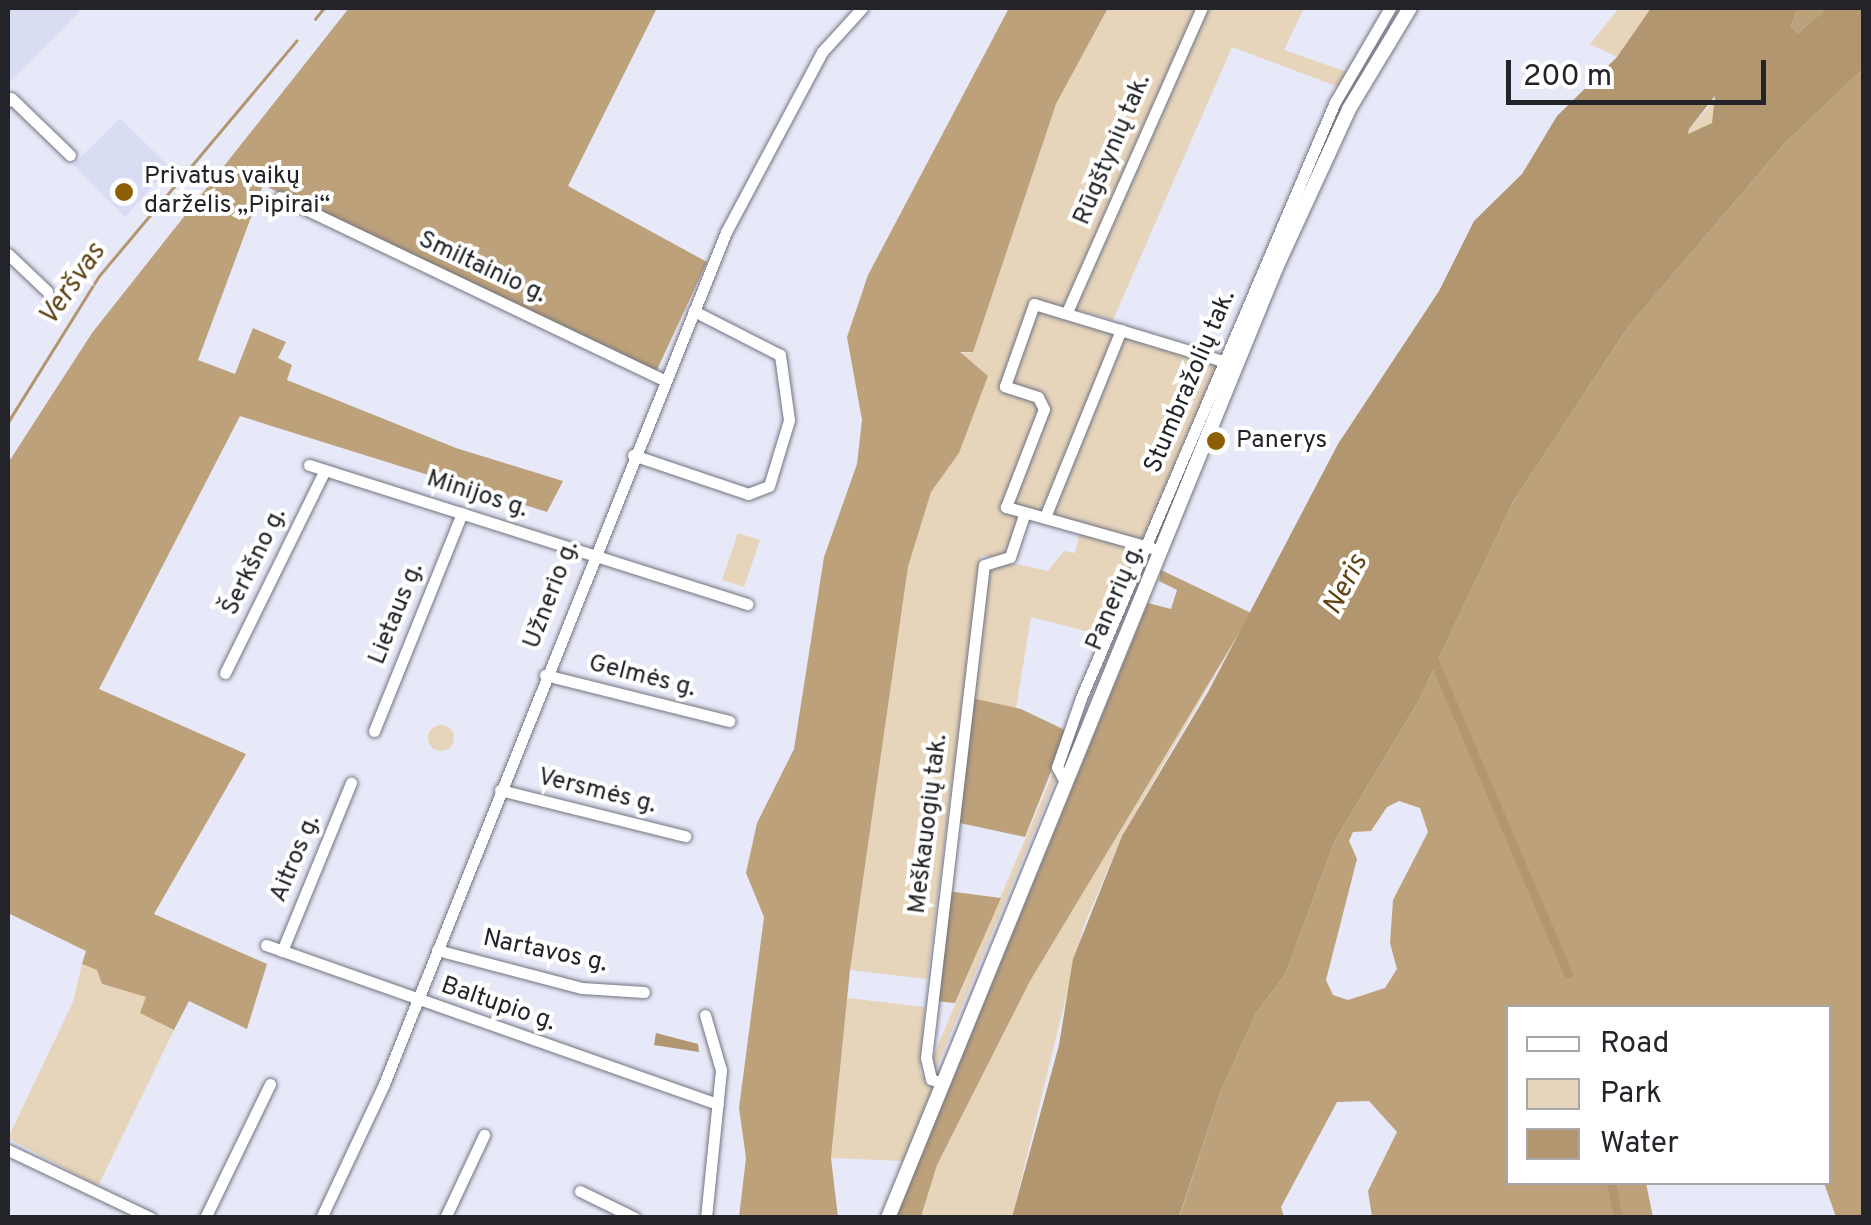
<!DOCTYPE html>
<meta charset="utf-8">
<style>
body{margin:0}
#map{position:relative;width:1871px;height:1225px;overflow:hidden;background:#e7e9f8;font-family:Overpass,sans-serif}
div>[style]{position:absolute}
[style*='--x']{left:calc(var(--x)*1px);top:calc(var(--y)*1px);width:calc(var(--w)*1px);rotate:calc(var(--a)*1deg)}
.built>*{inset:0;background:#d9ddf3}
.green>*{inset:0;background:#e6d4bb}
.round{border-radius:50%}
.forest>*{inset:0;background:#bda17a}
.water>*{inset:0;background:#b1966f}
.stream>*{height:2.5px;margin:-1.25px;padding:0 1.25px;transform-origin:1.25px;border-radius:1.25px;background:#b1966f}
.canal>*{height:9px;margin:-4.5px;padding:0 4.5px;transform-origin:4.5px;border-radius:4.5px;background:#b1966f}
.roads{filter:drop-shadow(0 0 2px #717380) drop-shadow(0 0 2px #717380)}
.minor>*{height:11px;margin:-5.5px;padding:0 5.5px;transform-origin:5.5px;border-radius:5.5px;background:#fff}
.major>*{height:14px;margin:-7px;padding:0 7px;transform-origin:7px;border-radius:7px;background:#fff}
.dots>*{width:28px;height:28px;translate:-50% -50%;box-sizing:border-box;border:5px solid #fff;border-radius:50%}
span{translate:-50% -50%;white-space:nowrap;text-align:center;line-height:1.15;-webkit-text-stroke:8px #fff;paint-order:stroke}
.street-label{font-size:25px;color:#232429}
.poi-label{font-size:25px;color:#232429}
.left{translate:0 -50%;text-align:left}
.water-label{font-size:28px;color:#604314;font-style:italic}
.frame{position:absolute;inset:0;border:10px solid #232429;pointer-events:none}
.legend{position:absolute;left:1506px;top:1005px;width:325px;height:180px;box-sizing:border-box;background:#fff;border:2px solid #a7a7a9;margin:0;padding:12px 18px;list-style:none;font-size:30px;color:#232429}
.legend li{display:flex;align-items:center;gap:20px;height:50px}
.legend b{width:50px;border:2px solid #a7a7a9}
.scale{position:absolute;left:1506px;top:60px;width:260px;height:45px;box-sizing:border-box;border:5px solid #232429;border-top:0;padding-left:12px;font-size:30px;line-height:35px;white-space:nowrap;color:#232429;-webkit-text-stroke:8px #fff;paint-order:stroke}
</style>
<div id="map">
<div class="built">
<i style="clip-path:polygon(8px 8px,83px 8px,8px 84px)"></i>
<i style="clip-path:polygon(120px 118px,170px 167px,125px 217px,73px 165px)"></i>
</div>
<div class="green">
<i style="clip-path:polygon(1108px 8px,1199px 8px,1064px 308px,1033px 301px,1001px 385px,1040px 406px,1006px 501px,1019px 515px,1004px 559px,981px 555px,927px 979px,850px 970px,908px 567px,931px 491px,959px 453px,971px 364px,960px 353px,972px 352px,1056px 104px)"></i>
<i style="clip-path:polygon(1205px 8px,1304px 8px,1284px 50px,1347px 72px,1339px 87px,1232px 47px,1113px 320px,1072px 309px)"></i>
<i style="clip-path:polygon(1619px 8px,1651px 8px,1617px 57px,1590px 44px)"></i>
<i style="clip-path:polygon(1718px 96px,1712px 123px,1688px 134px,1689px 129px)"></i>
<i style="clip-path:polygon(1036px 306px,1118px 331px,1045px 513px,1013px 503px,1046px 410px,1009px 384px)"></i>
<i style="clip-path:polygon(1122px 332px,1219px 364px,1147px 541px,1051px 516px)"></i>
<i style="clip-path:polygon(1080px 531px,1142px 548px,1105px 636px,1031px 617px,1016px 708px,972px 698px,988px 569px,1011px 563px,1048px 571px,1064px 551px,1075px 553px)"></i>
<i style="clip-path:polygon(738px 533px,760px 540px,744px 587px,722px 580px)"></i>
<i style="clip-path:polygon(1251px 613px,1122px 836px,1083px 928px,1012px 1217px,921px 1218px,937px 1165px,1030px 981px)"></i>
<i class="round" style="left:428px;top:725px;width:26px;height:26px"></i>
<i style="clip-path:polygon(1053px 773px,1057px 776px,933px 1076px,930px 1064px)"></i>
<i style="clip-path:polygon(82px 964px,97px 970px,102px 984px,147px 997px,141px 1013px,174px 1030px,98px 1186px,8px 1138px,73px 1002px)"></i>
<i style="clip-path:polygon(847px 998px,925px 1007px,920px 1073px,935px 1088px,904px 1161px,831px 1158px)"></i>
</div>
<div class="forest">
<i style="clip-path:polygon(349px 8px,657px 8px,568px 186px,707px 262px,656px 372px,263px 185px,198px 360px,235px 374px,253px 328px,286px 342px,278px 358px,292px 365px,287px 380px,456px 448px,563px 481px,547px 512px,240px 416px,99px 689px,246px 754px,154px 914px,267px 964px,247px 1029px,189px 1001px,174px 1030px,140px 1013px,146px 997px,102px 984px,97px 970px,82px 964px,86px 951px,8px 913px,8px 463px,92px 333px)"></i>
<i style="clip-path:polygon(1009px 8px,1108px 8px,1056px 104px,973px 352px,960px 352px,988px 376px,959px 453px,931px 492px,908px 567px,850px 970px,831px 1158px,838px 1217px,739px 1217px,746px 1158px,739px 1108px,764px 917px,746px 873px,757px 823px,794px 749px,824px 557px,857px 464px,862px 420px,847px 337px,868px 275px)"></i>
<i style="clip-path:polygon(1798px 8px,1827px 8px,1798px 33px,1791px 26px)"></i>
<i style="clip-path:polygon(evenodd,1863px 69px,1863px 1217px,1836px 1217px,1824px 1183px,1828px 1008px,1508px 1008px,1508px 1182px,1646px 1183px,1653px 1217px,1372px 1217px,1368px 1191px,1397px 1132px,1369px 1101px,1337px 1102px,1281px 1207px,1284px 1217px,1179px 1218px,1220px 1093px,1256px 1013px,1285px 975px,1335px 840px,1419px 700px,1513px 502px,1628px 327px,1784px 144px,1863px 69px,1399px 801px,1420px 808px,1428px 832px,1393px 900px,1390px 943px,1397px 969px,1385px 988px,1348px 1000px,1333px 995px,1326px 980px,1357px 859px,1349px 841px,1353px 832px,1371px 831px,1387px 807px,1399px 801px)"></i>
<i style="clip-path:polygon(1161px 570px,1251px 613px,1030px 981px,937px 1165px,921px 1217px,896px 1218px,1148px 603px,1171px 609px,1177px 590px,1159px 581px)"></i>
<i style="clip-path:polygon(972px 698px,1021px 709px,1067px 731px,1025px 837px,955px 822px)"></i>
<i style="clip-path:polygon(947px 891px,1001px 898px,955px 1003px,934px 1001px)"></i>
</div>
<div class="water">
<i style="clip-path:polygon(evenodd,1651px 8px,1798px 8px,1791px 26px,1798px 33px,1827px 8px,1863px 8px,1863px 69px,1784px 144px,1628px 327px,1513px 502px,1419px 700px,1335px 840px,1285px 975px,1256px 1013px,1220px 1093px,1179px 1217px,1012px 1217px,1059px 1045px,1073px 959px,1122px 836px,1208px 692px,1338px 444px,1439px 291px,1474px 221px,1522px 174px,1557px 116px,1617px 57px,1651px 8px,1715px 96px,1712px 123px,1688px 134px,1689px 129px,1715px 96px)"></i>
<i style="clip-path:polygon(656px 1033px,698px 1044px,699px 1052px,654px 1045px)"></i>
</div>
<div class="stream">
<i style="--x:315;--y:19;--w:14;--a:-51"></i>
<i style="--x:8;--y:422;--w:172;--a:-58.1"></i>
<i style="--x:99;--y:276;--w:307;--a:-50"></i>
</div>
<div class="canal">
<i style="--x:1431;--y:654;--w:348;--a:66.8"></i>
<i style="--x:1611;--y:1182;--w:37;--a:79"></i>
</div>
<div class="roads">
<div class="minor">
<i style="--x:8;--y:101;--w:4;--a:-45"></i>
<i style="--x:11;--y:98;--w:82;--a:44"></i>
<i style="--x:280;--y:197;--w:425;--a:25.5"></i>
<i style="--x:8;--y:254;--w:54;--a:43.5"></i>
<i style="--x:1067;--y:312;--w:333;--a:-66.1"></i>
<i style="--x:633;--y:455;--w:121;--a:18.7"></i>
<i style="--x:748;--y:494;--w:22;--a:-21"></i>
<i style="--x:769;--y:486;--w:69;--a:-73.1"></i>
<i style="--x:789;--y:420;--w:66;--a:-97.9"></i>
<i style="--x:780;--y:355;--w:97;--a:-152.9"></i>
<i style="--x:309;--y:465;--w:460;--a:17.6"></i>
<i style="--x:1045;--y:517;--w:202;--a:-67.9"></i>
<i style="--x:1152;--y:548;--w:152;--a:-164.3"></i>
<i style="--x:1006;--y:507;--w:105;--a:-68.8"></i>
<i style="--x:1044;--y:409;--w:13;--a:-117"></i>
<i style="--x:1038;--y:397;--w:35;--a:-162"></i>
<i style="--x:1005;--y:386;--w:87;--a:-70.5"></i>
<i style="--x:1034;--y:304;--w:205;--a:16.8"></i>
<i style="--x:225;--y:673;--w:226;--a:-63.8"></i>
<i style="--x:545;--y:675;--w:190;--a:14"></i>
<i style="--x:374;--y:731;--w:235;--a:-68"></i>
<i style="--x:1064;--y:780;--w:15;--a:-118"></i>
<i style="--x:1057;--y:767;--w:73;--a:-70.8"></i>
<i style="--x:1081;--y:698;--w:648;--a:-66.92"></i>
<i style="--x:1335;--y:102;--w:109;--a:-59.7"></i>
<i style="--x:500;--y:790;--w:191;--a:14"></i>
<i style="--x:266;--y:945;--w:479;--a:19.4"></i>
<i style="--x:437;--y:950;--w:150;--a:14.7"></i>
<i style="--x:582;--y:988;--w:62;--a:3.7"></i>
<i style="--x:282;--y:951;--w:182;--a:-67.7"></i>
<i style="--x:705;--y:1015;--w:57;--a:73.8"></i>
<i style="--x:721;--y:1070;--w:149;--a:95.8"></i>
<i style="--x:941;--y:1083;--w:11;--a:-158"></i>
<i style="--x:931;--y:1079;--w:22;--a:-103"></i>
<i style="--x:926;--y:1058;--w:496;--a:-83.3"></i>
<i style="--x:984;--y:565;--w:27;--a:-17"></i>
<i style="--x:1010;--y:557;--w:47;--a:-71.6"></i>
<i style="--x:8;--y:1150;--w:158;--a:25.4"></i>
<i style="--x:580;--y:1191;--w:61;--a:26.1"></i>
<i style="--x:205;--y:1218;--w:149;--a:-64.1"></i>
<i style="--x:321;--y:1218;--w:148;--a:-64.8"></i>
<i style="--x:384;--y:1084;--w:918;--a:-68.13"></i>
<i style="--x:726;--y:232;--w:204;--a:-61.9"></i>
<i style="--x:822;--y:52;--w:59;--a:-47.7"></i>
<i style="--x:445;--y:1218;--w:92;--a:-64.8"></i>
</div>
<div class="major">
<i style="--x:888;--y:1218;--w:1026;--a:-67.78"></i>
<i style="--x:1276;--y:268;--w:175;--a:-65.3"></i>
<i style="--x:1349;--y:109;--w:118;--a:-58.9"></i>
</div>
</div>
<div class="dots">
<i style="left:124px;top:192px;background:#8d5f05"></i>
<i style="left:1216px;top:441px;background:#8d5f05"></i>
</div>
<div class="street-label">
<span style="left:1113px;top:150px;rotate:-67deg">Rūgštynių tak.</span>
<span style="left:482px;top:268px;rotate:25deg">Smiltainio g.</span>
<span style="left:1191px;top:382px;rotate:-67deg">Stumbražolių tak.</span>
<span style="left:477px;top:495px;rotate:18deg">Minijos g.</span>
<span style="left:255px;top:562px;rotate:-64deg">Šerkšno g.</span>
<span style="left:552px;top:595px;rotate:-69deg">Užnerio g.</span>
<span style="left:1116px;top:598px;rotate:-67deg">Panerių g.</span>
<span style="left:397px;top:614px;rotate:-68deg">Lietaus g.</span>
<span style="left:642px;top:677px;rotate:14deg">Gelmės g.</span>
<span style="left:597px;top:792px;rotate:14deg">Versmės g.</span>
<span style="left:929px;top:824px;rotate:-83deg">Meškauogių tak.</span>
<span style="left:296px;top:859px;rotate:-67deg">Aitros g.</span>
<span style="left:545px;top:952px;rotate:12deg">Nartavos g.</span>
<span style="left:498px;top:1005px;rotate:19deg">Baltupio g.</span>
</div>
<div class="poi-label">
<span class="left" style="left:144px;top:192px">Privatus vaikų<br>darželis „Pipirai“</span>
<span class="left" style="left:1236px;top:441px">Panerys</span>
</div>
<div class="water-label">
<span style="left:73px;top:285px;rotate:-55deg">Veršvas</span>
<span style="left:1346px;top:585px;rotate:-62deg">Neris</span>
</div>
<div class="frame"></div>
<ul class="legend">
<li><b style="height:12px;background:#fff"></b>Road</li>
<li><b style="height:28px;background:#e6d4bb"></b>Park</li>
<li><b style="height:28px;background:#b1966f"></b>Water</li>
</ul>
<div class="scale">200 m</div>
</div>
